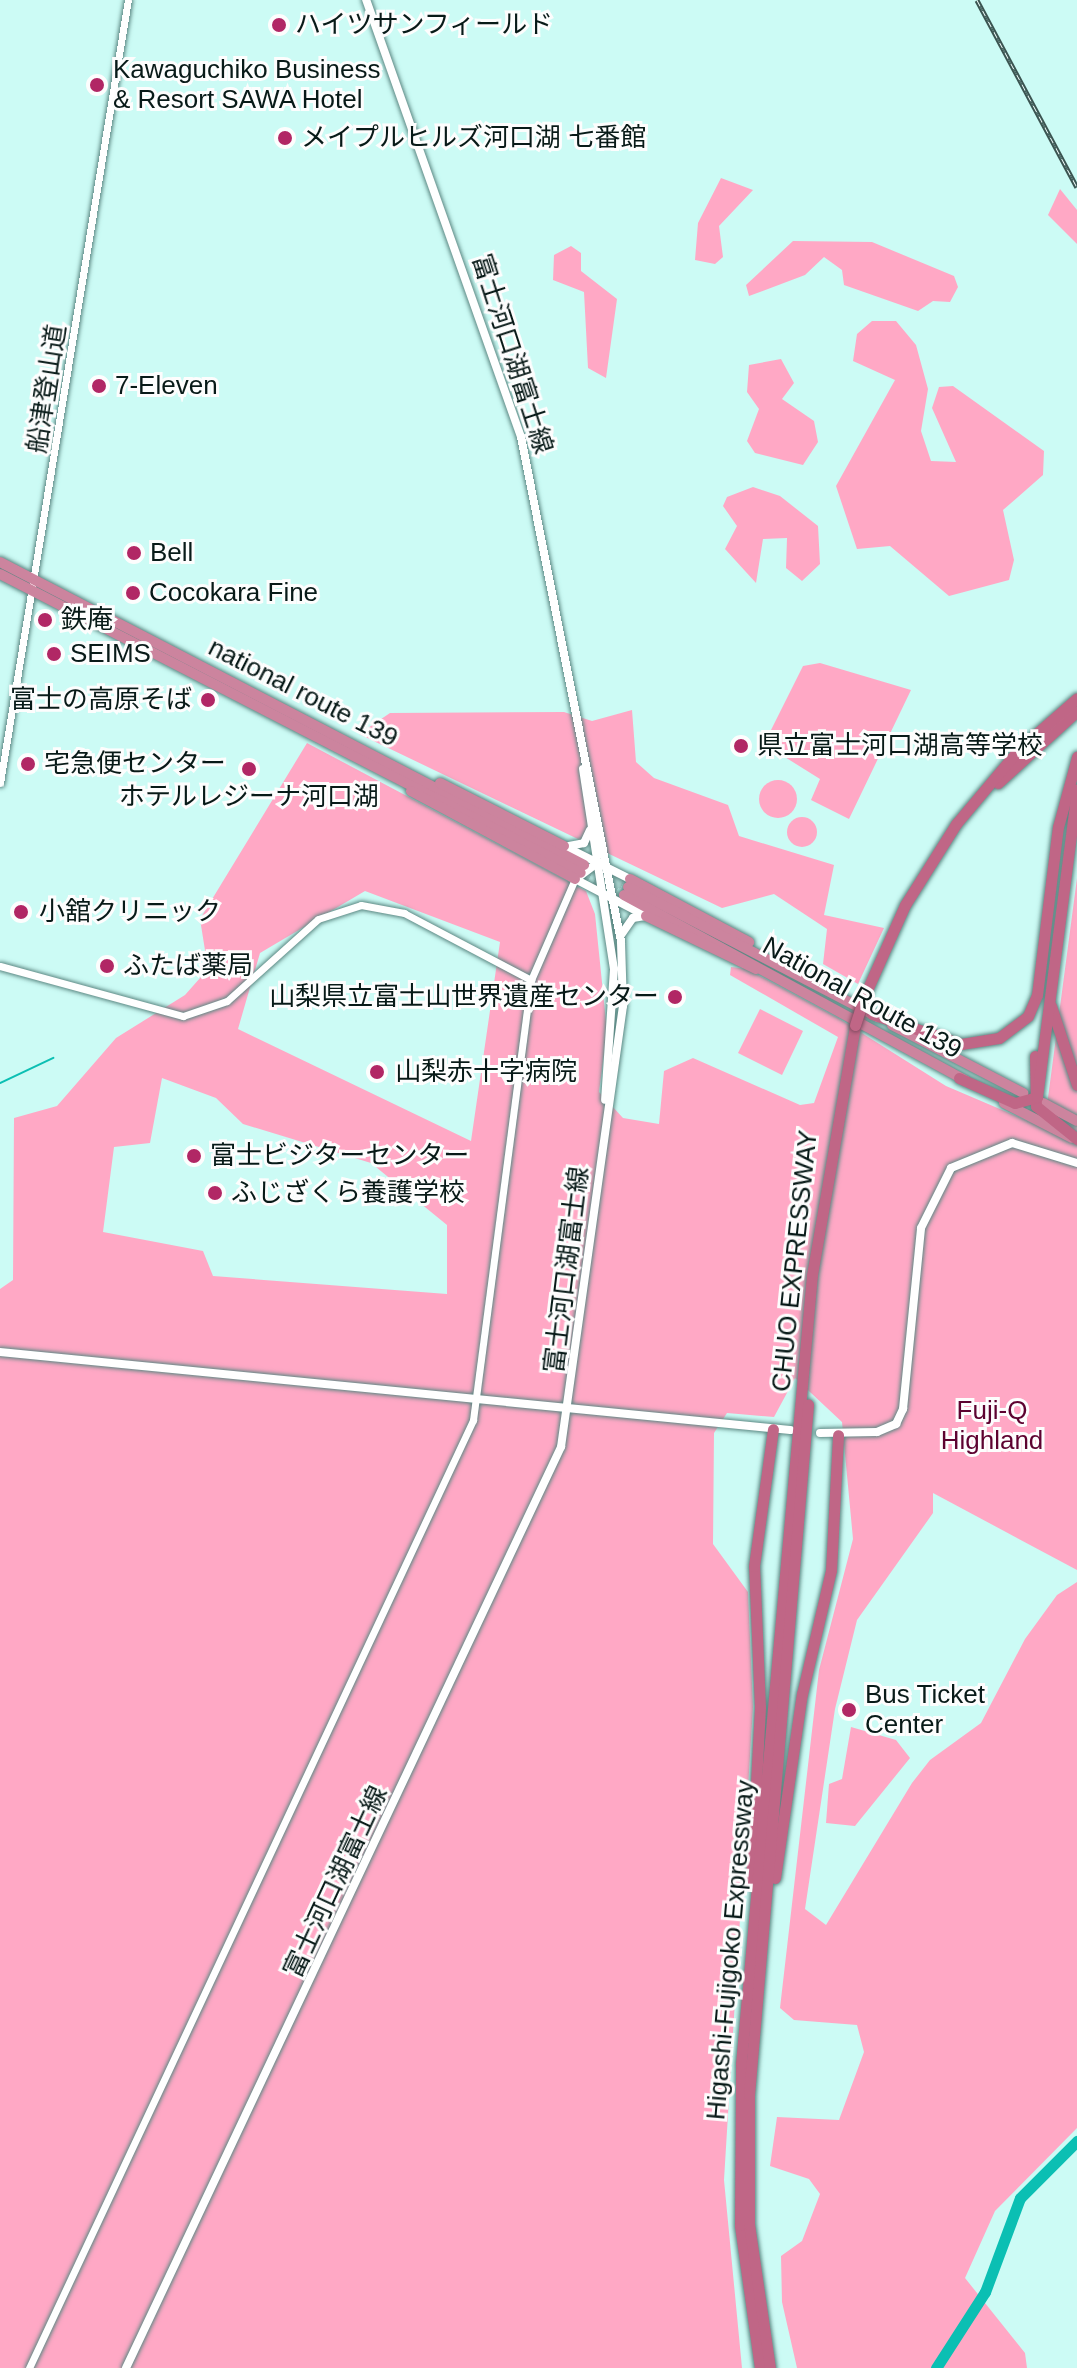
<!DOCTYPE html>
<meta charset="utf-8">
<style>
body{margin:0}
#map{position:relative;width:1077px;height:2368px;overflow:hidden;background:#ccfbf5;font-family:Arial,"Noto Sans JP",sans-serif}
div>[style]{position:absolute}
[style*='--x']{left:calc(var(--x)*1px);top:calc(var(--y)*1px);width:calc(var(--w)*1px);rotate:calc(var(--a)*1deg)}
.green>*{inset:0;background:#ffa8c5}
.round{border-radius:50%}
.stream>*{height:2px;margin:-1px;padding:0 1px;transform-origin:1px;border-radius:1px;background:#0bbfb3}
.river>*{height:11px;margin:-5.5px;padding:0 5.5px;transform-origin:5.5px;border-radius:5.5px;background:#0bbfb3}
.trunk-tunnel>*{height:10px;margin-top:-5px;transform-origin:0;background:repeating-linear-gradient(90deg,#afd9d4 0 10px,transparent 0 15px)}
.roads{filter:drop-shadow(0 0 2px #5c8883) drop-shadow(0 0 2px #5c8883)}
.tertiary>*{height:7px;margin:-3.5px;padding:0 3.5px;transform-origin:3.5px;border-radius:3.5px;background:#fff}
.secondary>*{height:8px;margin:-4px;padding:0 4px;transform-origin:4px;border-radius:4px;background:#fff}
.trunk>*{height:10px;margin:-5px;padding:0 5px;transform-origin:5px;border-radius:5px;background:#cc849e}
.motorway>*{height:11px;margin:-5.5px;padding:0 5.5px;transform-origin:5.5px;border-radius:5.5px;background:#c06686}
.rail>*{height:5px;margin-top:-2.5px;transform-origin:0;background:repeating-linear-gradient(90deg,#fdfdfd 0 6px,#3b5451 0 12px);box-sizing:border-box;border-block:2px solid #3b5451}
.bridges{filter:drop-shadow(0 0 2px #804b60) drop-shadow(0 0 2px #804b60)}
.motorway-bridge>*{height:11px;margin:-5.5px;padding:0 5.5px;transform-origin:5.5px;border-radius:5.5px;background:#c06686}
.dots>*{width:22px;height:22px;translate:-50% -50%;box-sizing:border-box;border:4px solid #fdfdfd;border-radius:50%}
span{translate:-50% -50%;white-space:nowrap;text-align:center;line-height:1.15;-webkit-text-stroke:6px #fdfdfd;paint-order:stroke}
.poi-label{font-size:26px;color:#081a18}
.left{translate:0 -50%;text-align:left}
.right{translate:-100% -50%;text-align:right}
.street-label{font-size:26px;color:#081a18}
.park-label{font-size:26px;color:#5d0230}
</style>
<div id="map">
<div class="green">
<i style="clip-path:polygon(721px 178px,753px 190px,719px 226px,723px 257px,715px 264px,695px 260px,698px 223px)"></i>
<i style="clip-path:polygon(1060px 189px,1077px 210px,1077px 244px,1048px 215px)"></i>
<i style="clip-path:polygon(793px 241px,872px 242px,954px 276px,958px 287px,950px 302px,933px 301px,918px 311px,844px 285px,842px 270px,824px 257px,805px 275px,749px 296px,746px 285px)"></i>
<i style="clip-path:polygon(571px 246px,581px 253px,581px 271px,617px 299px,606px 378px,588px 368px,584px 292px,553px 280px,554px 255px)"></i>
<i style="clip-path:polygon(872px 321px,896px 321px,916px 345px,928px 389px,921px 431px,931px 461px,956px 462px,932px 408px,939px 387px,953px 386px,1044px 451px,1043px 475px,1003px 510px,1014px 560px,1009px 580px,949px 596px,890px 546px,857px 549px,836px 486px,895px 380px,853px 361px,857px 334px)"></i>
<i style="clip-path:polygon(781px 359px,794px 383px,782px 399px,814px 421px,818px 442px,803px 465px,755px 453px,747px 441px,759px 409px,747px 392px,749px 365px)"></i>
<i style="clip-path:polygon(753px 487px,780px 496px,818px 526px,820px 564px,802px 581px,786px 568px,787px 538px,763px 539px,756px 583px,725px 549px,737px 526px,723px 506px,727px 497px)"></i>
<i style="clip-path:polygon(820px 663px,911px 690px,849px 819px,811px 800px,820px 779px,764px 744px,803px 666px)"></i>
<i style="clip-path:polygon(632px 710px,636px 762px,654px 778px,728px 805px,739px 836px,834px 865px,824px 915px,884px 928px,858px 984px,823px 964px,827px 929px,774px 894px,722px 908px,359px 734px,390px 713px,564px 712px,592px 721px)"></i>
<i style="clip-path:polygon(evenodd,307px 743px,586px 891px,595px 914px,607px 1031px,599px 1092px,623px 1118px,659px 1124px,664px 1071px,693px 1058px,800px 1105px,814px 1103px,838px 1037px,730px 975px,731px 967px,747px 969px,838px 1018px,946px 1086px,1044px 1128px,1077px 878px,1077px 1570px,933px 1493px,933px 1513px,857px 1620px,835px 1709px,805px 1909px,826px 1925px,912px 1783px,930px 1760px,981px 1723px,1025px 1639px,1057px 1595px,1077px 1582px,1077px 2128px,995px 2211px,965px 2278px,1025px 2353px,1027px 2368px,797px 2368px,782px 2302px,781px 2256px,802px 2241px,820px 2194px,809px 2179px,770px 2166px,777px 2117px,839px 2120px,864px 2052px,857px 2025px,794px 2020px,780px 2008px,819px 1670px,853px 1539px,842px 1422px,795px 1378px,774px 1417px,727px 1413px,714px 1433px,713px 1544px,748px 1592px,753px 1707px,724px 2180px,742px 2368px,0 2368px,0 1289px,13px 1280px,14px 1118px,57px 1106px,116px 1038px,185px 995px,208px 969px,200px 919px,307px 743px,365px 891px,500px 942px,471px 1141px,238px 1029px,260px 953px,365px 891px,307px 743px,162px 1078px,216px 1098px,243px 1124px,371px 1163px,447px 1225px,447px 1294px,213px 1276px,203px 1251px,103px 1232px,114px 1147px,150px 1143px,162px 1078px)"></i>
<i class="round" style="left:759px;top:780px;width:38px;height:38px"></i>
<i class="round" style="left:787px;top:817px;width:30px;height:30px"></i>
<i style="clip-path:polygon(760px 1009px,803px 1031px,782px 1075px,738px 1053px)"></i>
<i style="clip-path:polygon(851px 1727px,896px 1740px,910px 1758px,855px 1826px,826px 1823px,829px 1784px,842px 1779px)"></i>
</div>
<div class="stream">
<i style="--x:0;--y:1083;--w:59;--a:-25.3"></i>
</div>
<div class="river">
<i style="--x:936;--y:2368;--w:90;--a:-57.2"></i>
<i style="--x:985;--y:2292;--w:100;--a:-69.6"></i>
<i style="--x:1020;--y:2198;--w:81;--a:-45"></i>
</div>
<div class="trunk-tunnel">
<i style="--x:581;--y:873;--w:48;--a:27.1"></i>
<i style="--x:600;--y:873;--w:31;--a:27"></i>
</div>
<div class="roads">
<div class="tertiary">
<i style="--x:0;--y:783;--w:793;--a:-80.72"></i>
<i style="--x:0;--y:966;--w:190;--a:15.3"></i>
<i style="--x:183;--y:1016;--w:46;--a:-18.8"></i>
<i style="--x:227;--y:1001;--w:122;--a:-42"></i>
<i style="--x:318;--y:919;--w:45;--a:-18"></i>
<i style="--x:361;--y:905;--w:44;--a:10.5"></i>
<i style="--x:404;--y:913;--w:144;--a:27.8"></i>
<i style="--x:29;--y:2368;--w:1047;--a:-64.9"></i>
<i style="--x:473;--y:1420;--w:444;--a:-82.5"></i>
<i style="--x:531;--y:980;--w:110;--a:-66.5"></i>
</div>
<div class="secondary">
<i style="--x:583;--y:769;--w:202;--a:81.2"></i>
<i style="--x:614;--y:969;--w:131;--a:93.9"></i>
<i style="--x:564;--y:846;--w:74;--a:26.6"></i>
<i style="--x:569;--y:846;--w:15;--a:-11"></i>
<i style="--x:584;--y:843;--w:14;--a:-65"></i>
<i style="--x:575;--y:879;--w:80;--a:27.5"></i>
<i style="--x:576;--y:879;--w:26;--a:-37"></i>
<i style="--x:621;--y:935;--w:21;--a:-55"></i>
<i style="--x:633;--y:918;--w:12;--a:-9"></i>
<i style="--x:0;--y:1352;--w:794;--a:5.64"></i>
<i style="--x:820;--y:1433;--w:57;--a:-1"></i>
<i style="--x:877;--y:1432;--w:21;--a:-23"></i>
<i style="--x:896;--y:1424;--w:17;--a:-65"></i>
<i style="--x:903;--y:1409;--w:182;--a:-84.3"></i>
<i style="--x:921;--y:1228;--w:67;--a:-63.4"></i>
<i style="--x:951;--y:1168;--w:66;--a:-22.3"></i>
<i style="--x:1012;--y:1143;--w:68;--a:17.1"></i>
<i style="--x:126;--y:2368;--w:1019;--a:-64.72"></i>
<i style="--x:561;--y:1447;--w:445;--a:-82"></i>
<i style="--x:623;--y:1006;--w:65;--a:-91.8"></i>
<i style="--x:621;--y:941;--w:514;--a:-101.22"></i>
<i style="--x:521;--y:437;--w:464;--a:-109.5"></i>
</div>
<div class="trunk">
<i style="--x:0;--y:562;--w:658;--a:27.42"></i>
<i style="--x:0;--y:574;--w:653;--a:27.23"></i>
<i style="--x:440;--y:783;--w:139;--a:26.9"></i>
<i style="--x:411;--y:791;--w:186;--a:28.2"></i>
<i style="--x:630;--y:879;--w:135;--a:27.9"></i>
<i style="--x:628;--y:887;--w:282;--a:27.5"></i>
<i style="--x:624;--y:895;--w:389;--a:28.5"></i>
<i style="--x:646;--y:916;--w:122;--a:25.7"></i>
<i style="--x:892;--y:1025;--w:148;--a:27.4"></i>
<i style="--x:1004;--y:1103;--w:76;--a:27.2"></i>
<i style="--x:1043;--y:1103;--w:38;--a:28"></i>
</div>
<div class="motorway">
<i style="--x:998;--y:783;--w:107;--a:-42.3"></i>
<i style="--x:864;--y:997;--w:101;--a:-66"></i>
<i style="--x:905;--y:905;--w:96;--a:-57.8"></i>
<i style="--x:956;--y:824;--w:98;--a:-50"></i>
<i style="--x:1019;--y:749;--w:77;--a:-41.3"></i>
<i style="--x:1051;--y:1006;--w:83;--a:71.8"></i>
<i style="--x:872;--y:1014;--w:94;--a:18.6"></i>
<i style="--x:961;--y:1044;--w:38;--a:-9"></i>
<i style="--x:999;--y:1038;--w:36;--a:-37"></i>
<i style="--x:1028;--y:1016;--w:23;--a:-67"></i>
<i style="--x:1037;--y:995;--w:169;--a:-82.9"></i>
<i style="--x:1058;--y:827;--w:73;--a:-74.8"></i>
<i style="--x:1035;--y:1056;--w:50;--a:88.9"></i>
<i style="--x:1036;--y:1106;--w:53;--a:38.8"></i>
<i style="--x:959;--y:1078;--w:61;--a:24.1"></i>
<i style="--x:1015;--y:1103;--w:23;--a:-15"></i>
<i style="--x:1037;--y:1097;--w:310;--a:-82.6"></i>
<i style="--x:775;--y:1878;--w:186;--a:-81.7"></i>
<i style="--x:802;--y:1694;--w:127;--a:-76.8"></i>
<i style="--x:831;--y:1570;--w:135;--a:-87"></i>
<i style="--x:751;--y:1879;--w:172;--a:-87"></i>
<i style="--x:760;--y:1707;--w:141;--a:-92.4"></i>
<i style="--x:754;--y:1566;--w:138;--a:-82.1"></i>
<i style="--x:760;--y:2368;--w:144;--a:-98"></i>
<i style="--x:740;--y:2225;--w:161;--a:-89.6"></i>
<i style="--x:741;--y:2064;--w:792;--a:-84.86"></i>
<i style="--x:812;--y:1275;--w:254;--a:-80.2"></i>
<i style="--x:770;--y:2368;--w:146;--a:-98.3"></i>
<i style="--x:749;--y:2224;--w:129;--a:-90"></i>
<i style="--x:749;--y:2095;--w:693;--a:-85.11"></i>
</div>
</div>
<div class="rail">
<i style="--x:977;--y:0;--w:212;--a:61.9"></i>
</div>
<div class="bridges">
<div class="motorway-bridge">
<i style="--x:855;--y:1025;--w:29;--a:-72"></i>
</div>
</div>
<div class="dots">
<i style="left:279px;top:25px;background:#b12765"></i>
<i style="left:97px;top:85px;background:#b12765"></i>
<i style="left:285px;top:138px;background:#b12765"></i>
<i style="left:99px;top:386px;background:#b12765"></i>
<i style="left:134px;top:553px;background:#b12765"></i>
<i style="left:133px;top:593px;background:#b12765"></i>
<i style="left:45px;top:620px;background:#b12765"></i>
<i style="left:54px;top:654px;background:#b12765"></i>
<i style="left:208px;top:700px;background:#b12765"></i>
<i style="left:741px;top:746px;background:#b12765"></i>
<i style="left:28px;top:764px;background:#b12765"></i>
<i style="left:249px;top:769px;background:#b12765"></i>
<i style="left:21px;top:912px;background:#b12765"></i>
<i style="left:107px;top:966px;background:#b12765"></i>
<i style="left:675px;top:997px;background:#b12765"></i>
<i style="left:377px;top:1072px;background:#b12765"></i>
<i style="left:194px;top:1156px;background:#b12765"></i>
<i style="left:215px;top:1193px;background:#b12765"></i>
<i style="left:849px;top:1710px;background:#b12765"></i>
</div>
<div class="poi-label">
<span class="left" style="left:295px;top:25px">ハイツサンフィールド</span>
<span class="left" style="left:113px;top:85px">Kawaguchiko Business<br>&amp; Resort SAWA Hotel</span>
<span class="left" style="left:301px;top:138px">メイプルヒルズ河口湖 七番館</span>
<span class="left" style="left:115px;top:386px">7-Eleven</span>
<span class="left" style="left:150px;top:553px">Bell</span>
<span class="left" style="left:149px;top:593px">Cocokara Fine</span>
<span class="left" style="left:61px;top:620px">鉄庵</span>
<span class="left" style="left:70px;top:654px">SEIMS</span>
<span class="right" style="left:192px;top:700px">富士の高原そば</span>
<span class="left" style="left:757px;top:746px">県立富士河口湖高等学校</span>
<span class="left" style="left:44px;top:764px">宅急便センター</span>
<span style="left:249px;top:797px">ホテルレジーナ河口湖</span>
<span class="left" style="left:39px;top:912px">小舘クリニック</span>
<span class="left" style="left:123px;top:966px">ふたば薬局</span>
<span class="right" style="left:659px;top:997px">山梨県立富士山世界遺産センター</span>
<span class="left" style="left:395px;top:1072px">山梨赤十字病院</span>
<span class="left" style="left:210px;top:1156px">富士ビジターセンター</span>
<span class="left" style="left:231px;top:1193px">ふじざくら養護学校</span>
<span class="left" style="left:865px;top:1710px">Bus Ticket<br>Center</span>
</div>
<div class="street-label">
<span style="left:512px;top:354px;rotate:72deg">富士河口湖富士線</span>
<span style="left:47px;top:389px;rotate:-81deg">船津登山道</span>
<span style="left:303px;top:693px;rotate:27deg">national route 139</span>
<span style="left:862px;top:998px;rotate:29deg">National Route 139</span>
<span style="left:795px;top:1261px;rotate:-84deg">CHUO EXPRESSWAY</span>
<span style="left:567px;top:1270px;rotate:-83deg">富士河口湖富士線</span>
<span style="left:336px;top:1882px;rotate:-65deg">富士河口湖富士線</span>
<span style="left:731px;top:1950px;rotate:-85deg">Higashi-Fujigoko Expressway</span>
</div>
<div class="park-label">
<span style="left:992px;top:1426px">Fuji-Q<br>Highland</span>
</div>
</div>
